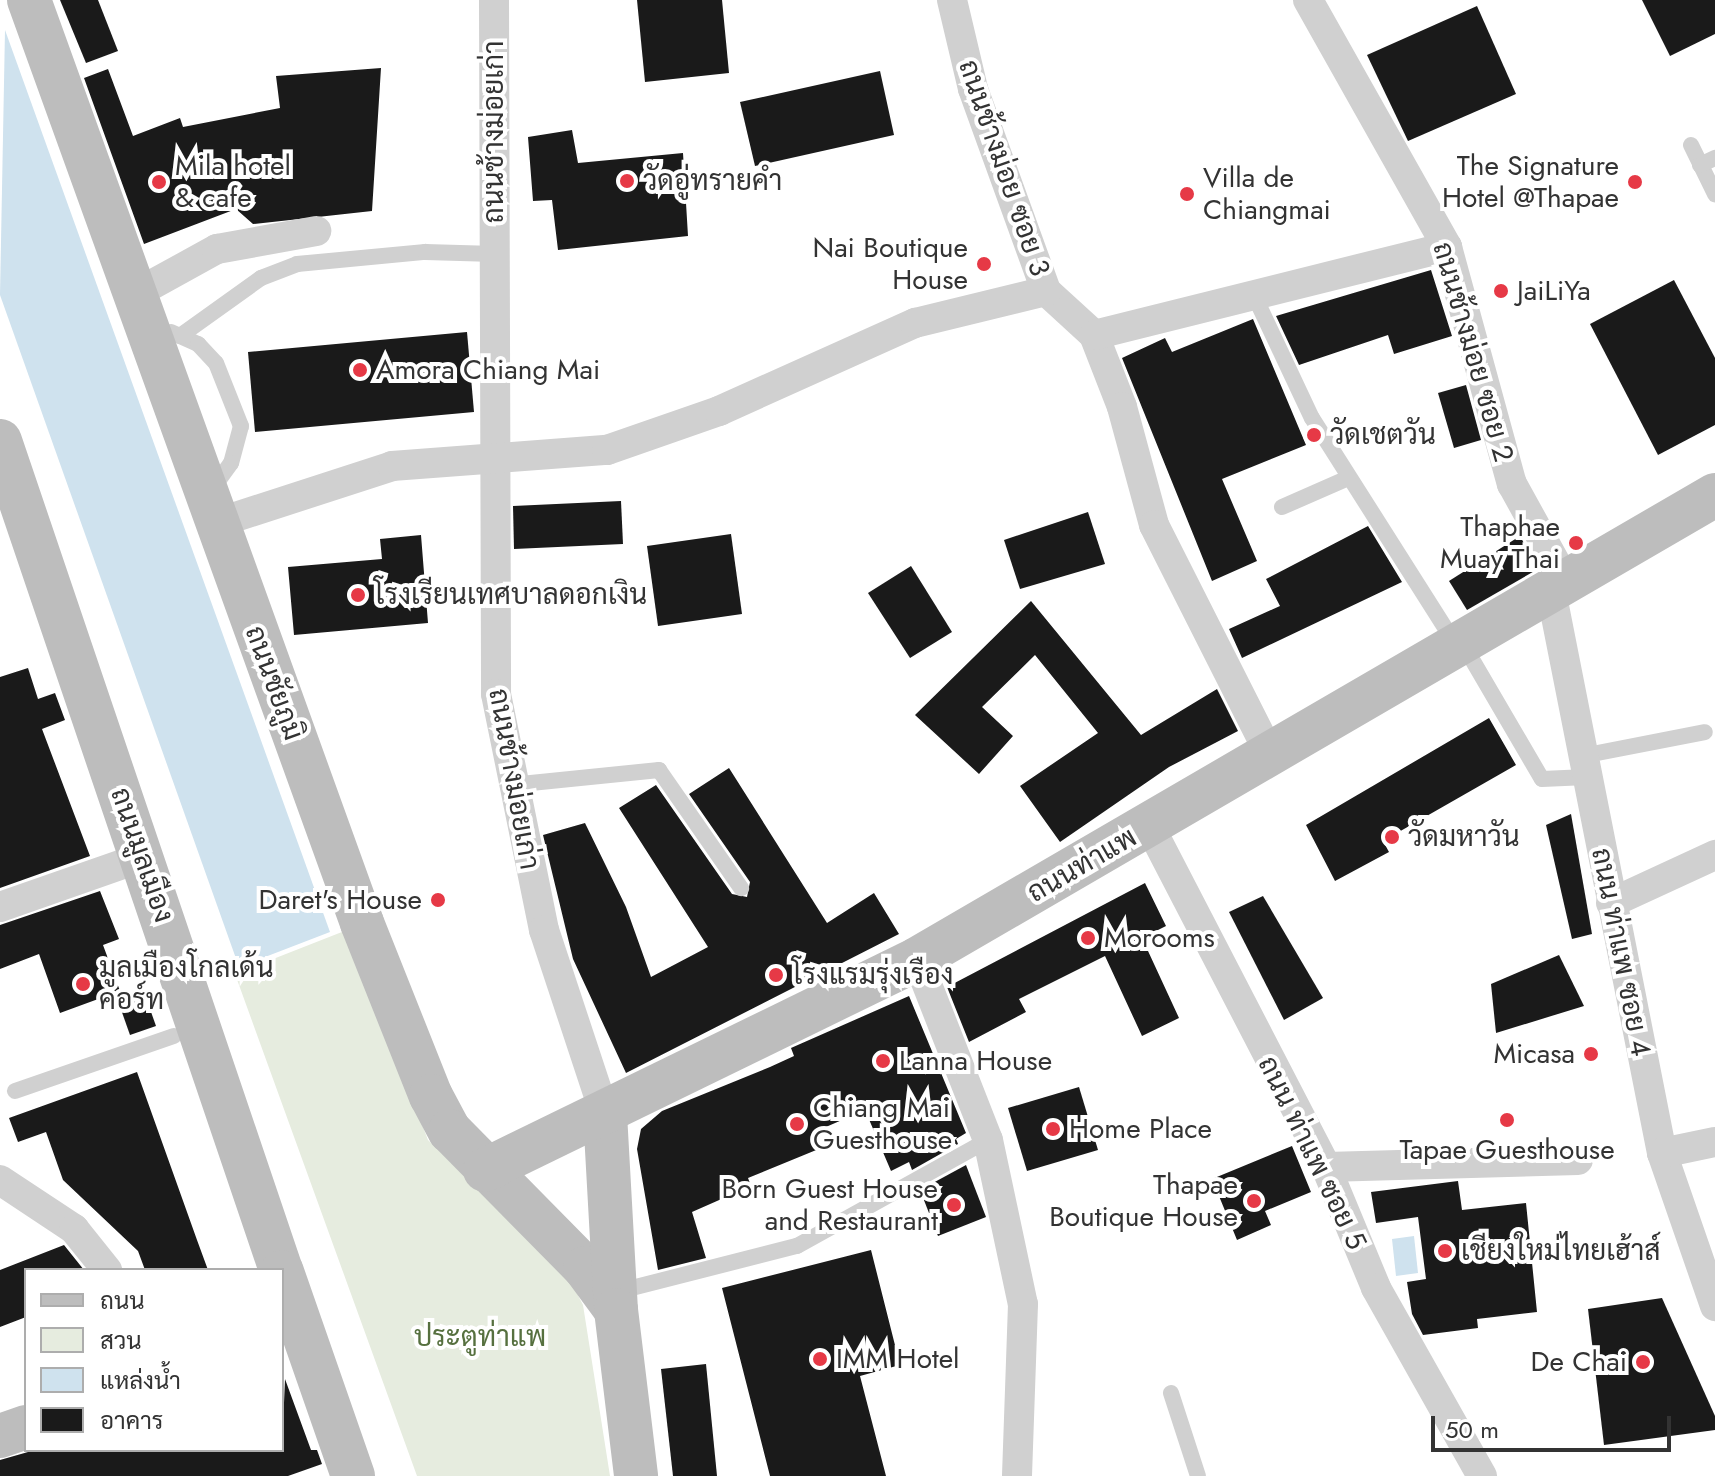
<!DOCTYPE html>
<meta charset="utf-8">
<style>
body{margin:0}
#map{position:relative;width:1715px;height:1476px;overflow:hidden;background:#fff;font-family:Jost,Sarabun,sans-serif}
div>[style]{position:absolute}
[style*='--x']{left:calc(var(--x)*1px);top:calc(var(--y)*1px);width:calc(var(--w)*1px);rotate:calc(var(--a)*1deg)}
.green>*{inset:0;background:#e6ecdf}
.water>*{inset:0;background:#cfe2ee}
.building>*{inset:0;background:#1a1a1a}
.lane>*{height:16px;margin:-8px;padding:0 8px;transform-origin:8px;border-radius:8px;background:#d0d0d0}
.street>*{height:30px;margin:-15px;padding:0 15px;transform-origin:15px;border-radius:15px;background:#d0d0d0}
.secondary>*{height:44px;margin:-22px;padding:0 22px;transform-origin:22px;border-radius:22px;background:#bdbdbd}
.dots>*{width:22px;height:22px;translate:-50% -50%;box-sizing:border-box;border:4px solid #fff;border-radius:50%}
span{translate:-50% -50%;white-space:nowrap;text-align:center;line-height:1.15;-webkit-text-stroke:8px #fff;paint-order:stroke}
.street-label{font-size:28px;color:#333}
.poi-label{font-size:28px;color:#333}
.left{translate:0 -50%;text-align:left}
.right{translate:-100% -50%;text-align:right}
.park-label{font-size:28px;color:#56703f}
.legend{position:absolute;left:24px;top:1268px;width:260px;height:184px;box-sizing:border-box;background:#fff;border:2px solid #adadad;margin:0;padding:10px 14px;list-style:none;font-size:24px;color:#333}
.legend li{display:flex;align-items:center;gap:16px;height:40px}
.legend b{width:40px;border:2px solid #adadad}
.scale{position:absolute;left:1431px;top:1416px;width:240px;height:36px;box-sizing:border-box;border:4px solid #333;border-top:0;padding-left:10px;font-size:24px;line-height:28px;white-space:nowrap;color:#333;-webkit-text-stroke:6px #fff;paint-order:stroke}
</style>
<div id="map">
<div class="green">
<i style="clip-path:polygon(347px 930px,428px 1140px,564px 1268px,583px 1305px,610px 1476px,417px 1476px,235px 974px)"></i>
</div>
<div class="water">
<i style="clip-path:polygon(5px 30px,330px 932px,239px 967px,0 295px)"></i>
<i style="clip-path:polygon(1414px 1236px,1418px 1273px,1396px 1276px,1392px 1239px)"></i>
</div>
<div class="building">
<i style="clip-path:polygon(60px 0,98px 0,118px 51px,86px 63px)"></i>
<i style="clip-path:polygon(637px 0,722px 0,729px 73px,645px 82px)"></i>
<i style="clip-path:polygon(1642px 0,1715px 0,1715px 34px,1670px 56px)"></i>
<i style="clip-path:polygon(1477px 6px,1516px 94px,1408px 141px,1367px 55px)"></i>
<i style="clip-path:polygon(381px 68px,372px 211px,253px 224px,236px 209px,144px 244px,84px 78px,108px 69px,133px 136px,180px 118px,183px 127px,280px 108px,276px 76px)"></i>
<i style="clip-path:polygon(880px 71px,894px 135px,755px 166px,740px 102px)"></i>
<i style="clip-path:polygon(572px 130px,578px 163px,683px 153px,688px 236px,558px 250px,552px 200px,533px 201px,528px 137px)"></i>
<i style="clip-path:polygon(1431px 270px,1452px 336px,1394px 354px,1388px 335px,1299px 365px,1276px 316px)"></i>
<i style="clip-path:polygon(1674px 280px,1715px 358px,1715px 425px,1658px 455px,1590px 324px)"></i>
<i style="clip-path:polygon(1253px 319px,1306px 445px,1222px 479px,1257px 561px,1212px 581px,1122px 358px,1165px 338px,1172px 352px)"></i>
<i style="clip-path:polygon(467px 332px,474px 412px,255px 432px,248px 352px)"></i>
<i style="clip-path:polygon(1466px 385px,1481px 440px,1454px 448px,1438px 393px)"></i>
<i style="clip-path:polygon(621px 501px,623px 544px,514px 549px,513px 506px)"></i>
<i style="clip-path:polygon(1088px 512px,1105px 564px,1020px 589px,1004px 540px)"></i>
<i style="clip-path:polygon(1368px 526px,1402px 582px,1242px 658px,1229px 629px,1280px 606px,1266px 579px)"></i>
<i style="clip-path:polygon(731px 534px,742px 614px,658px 626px,647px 546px)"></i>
<i style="clip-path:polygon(421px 535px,428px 623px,294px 635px,288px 567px,382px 559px,380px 539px)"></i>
<i style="clip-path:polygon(1520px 536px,1538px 569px,1467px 610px,1449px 581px)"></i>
<i style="clip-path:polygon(911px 566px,952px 632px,910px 658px,868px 593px)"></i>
<i style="clip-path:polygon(1031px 601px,1141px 735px,1217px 689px,1238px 731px,1169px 767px,1060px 842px,1020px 786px,1098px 733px,1035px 655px,982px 707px,1013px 736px,979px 774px,915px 715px)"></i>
<i style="clip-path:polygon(28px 668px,38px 699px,55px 693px,65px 720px,42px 729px,90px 856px,0 888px,0 677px)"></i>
<i style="clip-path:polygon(1489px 718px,1516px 765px,1383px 841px,1389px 852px,1335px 881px,1306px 825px)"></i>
<i style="clip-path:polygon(729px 768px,827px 923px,874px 893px,899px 934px,626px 1073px,573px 959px,543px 835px,585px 823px,626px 907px,651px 977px,708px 947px,619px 808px,656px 785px,732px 894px,747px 897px,750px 882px,689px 794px)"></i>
<i style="clip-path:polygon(1571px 814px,1592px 934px,1572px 939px,1546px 825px)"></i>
<i style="clip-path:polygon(1145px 883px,1166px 926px,1142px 938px,1179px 1018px,1142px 1036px,1105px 956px,1019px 999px,1026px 1012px,969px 1042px,947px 987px)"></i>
<i style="clip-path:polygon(100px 891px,119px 939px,103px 945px,120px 991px,60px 1013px,39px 954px,0 969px,0 925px)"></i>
<i style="clip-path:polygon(1263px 896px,1323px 998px,1284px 1020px,1229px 912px)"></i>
<i style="clip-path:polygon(1559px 955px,1584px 1006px,1496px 1033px,1491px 984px)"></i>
<i style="clip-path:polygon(144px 992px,156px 1026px,130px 1035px,118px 1001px)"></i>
<i style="clip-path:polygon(909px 996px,966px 1133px,956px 1139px,958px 1144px,912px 1170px,909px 1162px,891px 1171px,865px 1110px,819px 1130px,826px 1146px,748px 1178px,751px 1186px,692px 1212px,706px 1258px,658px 1270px,637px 1149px,641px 1129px,662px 1111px,770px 1067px,794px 1056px,791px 1048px)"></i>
<i style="clip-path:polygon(137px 1072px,197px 1240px,208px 1270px,145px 1270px,138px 1251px,63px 1180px,46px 1132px,18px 1142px,9px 1118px)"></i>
<i style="clip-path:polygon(1079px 1087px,1098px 1150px,1027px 1171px,1008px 1108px)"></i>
<i style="clip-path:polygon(1292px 1146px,1311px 1192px,1265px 1211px,1271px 1225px,1237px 1240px,1212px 1179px)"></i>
<i style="clip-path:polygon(966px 1165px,986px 1217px,938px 1236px,920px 1190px)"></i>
<i style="clip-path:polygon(1458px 1181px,1462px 1210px,1526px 1203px,1537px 1312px,1477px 1319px,1478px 1328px,1423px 1335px,1412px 1314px,1407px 1282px,1426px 1279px,1418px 1217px,1376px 1223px,1371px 1192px)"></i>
<i style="clip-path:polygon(64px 1245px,84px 1270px,26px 1270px,26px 1317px,0 1327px,0 1270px)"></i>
<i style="clip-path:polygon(871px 1250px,900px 1365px,860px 1376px,886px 1476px,770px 1476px,722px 1288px)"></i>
<i style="clip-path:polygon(1662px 1298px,1715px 1416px,1715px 1430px,1604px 1445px,1588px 1309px)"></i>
<i style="clip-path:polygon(706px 1364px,717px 1476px,673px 1476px,661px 1369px)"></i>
<i style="clip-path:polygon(285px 1379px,311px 1450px,317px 1450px,322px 1464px,288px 1476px,0 1476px,0 1460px,35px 1450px,282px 1450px)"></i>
</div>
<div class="lane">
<i style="--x:1691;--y:145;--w:55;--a:63.9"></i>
<i style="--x:1700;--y:165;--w:17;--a:-25"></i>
<i style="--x:1254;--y:295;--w:136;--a:64.8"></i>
<i style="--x:1312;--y:418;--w:267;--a:57.6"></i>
<i style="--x:171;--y:332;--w:30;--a:24"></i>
<i style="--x:198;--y:344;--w:26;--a:47"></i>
<i style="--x:216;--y:363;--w:68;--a:68.4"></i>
<i style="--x:241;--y:426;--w:38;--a:105"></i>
<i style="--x:231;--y:463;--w:34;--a:126"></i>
<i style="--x:180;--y:336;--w:100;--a:-35.6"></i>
<i style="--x:261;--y:278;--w:39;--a:-21"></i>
<i style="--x:297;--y:264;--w:129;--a:-5.4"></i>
<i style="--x:425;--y:252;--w:70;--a:1.6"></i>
<i style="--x:1282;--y:507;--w:72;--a:-23.7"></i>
<i style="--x:1463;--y:644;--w:156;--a:59.7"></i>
<i style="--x:1542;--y:779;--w:45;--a:-2.5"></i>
<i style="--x:1582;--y:756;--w:125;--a:-11"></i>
<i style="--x:511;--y:785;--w:149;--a:-5.8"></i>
<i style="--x:659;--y:770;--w:144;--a:55.2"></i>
<i style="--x:15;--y:1091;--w:168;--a:-19.1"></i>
<i style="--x:616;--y:1292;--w:187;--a:-14.3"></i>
<i style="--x:797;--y:1246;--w:218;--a:-29"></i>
<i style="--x:1171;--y:1393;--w:87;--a:72"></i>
</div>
<div class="street">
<i style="--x:494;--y:0;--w:694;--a:89.83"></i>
<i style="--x:496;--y:694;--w:241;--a:78.5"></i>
<i style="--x:544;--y:930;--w:194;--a:71.7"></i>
<i style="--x:952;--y:0;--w:91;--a:76.7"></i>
<i style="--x:973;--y:89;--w:215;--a:70.1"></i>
<i style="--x:1046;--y:291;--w:65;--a:42.5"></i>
<i style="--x:1094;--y:335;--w:77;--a:68.7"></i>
<i style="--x:1122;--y:407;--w:122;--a:74.8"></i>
<i style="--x:1154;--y:525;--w:260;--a:63.2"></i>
<i style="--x:1308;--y:0;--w:283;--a:60.6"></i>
<i style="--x:1447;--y:247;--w:246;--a:74.7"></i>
<i style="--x:1512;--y:484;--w:110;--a:61.1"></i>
<i style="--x:135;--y:294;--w:94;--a:-28.8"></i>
<i style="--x:217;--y:249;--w:101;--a:-10.3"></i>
<i style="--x:1094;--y:335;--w:364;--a:-14"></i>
<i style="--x:217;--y:523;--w:184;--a:-18"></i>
<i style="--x:392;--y:466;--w:216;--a:-4.3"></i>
<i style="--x:607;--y:450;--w:119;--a:-19.2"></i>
<i style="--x:719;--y:411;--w:215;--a:-24.2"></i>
<i style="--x:915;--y:323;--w:135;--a:-13.7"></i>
<i style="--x:1551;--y:591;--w:573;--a:78.83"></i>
<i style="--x:1662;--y:1153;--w:162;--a:70.9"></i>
<i style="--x:1150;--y:827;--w:383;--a:62.6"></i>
<i style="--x:1326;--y:1167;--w:131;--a:67.5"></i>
<i style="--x:1376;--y:1288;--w:216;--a:60.6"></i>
<i style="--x:1611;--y:903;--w:115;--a:-24.8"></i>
<i style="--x:0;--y:907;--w:151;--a:-19.3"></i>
<i style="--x:917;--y:959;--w:194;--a:68.6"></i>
<i style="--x:988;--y:1140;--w:168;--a:78"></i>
<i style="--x:1023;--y:1304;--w:172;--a:92"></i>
<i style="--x:1662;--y:1153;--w:54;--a:-11.7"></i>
<i style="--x:1326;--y:1167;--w:252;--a:-1.6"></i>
<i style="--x:0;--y:1180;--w:89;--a:33.5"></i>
<i style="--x:74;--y:1229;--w:53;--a:51.2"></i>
</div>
<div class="secondary">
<i style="--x:29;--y:0;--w:981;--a:70.16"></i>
<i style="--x:362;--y:923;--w:186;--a:68.3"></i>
<i style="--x:431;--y:1096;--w:40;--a:62"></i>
<i style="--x:450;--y:1131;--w:192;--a:45.4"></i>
<i style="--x:585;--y:1268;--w:52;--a:53.6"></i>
<i style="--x:0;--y:441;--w:875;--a:71.28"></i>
<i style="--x:605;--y:1114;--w:196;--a:86.8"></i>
<i style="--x:616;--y:1310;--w:167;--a:83.1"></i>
<i style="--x:485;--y:1170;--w:481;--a:-26"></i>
<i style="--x:917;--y:959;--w:923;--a:-30.18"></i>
<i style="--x:282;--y:1272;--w:216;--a:70.8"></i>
<i style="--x:0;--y:1436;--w:28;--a:-19"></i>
</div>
<div class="dots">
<i style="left:627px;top:181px;background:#e63946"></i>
<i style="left:159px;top:182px;background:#e63946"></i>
<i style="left:1635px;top:182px;background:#e63946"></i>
<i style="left:1187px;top:194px;background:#e63946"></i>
<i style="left:984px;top:264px;background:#e63946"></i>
<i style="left:1501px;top:291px;background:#e63946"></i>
<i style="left:360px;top:370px;background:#e63946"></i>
<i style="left:1314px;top:435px;background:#e63946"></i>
<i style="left:1576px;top:543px;background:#e63946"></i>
<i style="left:358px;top:595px;background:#e63946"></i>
<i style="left:1392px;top:837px;background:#e63946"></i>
<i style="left:438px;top:900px;background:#e63946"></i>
<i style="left:1088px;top:938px;background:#e63946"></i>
<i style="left:776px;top:975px;background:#e63946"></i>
<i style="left:83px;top:984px;background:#e63946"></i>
<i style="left:1591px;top:1054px;background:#e63946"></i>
<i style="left:883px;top:1061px;background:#e63946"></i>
<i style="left:1507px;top:1120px;background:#e63946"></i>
<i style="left:797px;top:1124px;background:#e63946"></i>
<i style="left:1053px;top:1129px;background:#e63946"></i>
<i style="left:1254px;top:1201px;background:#e63946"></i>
<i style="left:954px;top:1205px;background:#e63946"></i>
<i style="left:1445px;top:1251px;background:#e63946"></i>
<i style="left:820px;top:1359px;background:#e63946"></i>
<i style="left:1643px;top:1362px;background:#e63946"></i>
</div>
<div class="street-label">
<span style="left:494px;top:132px;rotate:-90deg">ถนนช้างม่อยเก่า</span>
<span style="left:1004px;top:168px;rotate:71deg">ถนนช้างม่อย ซอย 3</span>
<span style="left:1473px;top:352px;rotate:74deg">ถนนช้างม่อย ซอย 2</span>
<span style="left:274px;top:683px;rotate:70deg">ถนนชัยภูมิ</span>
<span style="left:514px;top:779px;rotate:80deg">ถนนช้างม่อยเก่า</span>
<span style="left:142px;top:855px;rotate:71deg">ถนนมูลเมือง</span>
<span style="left:1082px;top:865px;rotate:-30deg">ถนนท่าแพ</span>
<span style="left:1621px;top:952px;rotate:79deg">ถนน ท่าแพ ซอย 4</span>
<span style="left:1312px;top:1153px;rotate:64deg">ถนน ท่าแพ ซอย 5</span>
</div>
<div class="poi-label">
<span class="left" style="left:175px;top:182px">Mila hotel<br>&amp; cafe</span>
<span class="right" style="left:1619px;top:182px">The Signature<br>Hotel @Thapae</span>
<span class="left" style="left:1203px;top:194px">Villa de<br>Chiangmai</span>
<span class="left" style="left:643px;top:181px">วัดอู่ทรายคำ</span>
<span class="right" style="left:968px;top:264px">Nai Boutique<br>House</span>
<span class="left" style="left:1517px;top:291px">JaiLiYa</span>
<span class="left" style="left:376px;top:370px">Amora Chiang Mai</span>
<span class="left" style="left:1330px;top:435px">วัดเชตวัน</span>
<span class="right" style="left:1560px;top:543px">Thaphae<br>Muay Thai</span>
<span class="left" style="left:374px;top:595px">โรงเรียนเทศบาลดอกเงิน</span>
<span class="left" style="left:1408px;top:837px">วัดมหาวัน</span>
<span class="right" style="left:422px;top:900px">Daret's House</span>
<span class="left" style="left:1104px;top:938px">Morooms</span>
<span class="left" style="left:99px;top:984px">มูลเมืองโกลเด้น<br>คอร์ท</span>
<span class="left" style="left:792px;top:975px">โรงแรมรุ่งเรือง</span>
<span class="right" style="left:1575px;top:1054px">Micasa</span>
<span class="left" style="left:899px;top:1061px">Lanna House</span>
<span class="left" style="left:813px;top:1124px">Chiang Mai<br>Guesthouse</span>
<span class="left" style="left:1069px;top:1129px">Home Place</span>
<span style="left:1507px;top:1150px">Tapae Guesthouse</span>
<span class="right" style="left:1238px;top:1201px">Thapae<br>Boutique House</span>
<span class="right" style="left:938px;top:1205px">Born Guest House<br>and Restaurant</span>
<span class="left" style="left:1461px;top:1251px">เชียงใหม่ไทยเฮ้าส์</span>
<span class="left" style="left:836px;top:1359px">IMM Hotel</span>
<span class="right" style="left:1627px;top:1362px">De Chai</span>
</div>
<div class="park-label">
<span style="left:480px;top:1337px">ประตูท่าแพ</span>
</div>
<ul class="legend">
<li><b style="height:10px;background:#bdbdbd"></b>ถนน</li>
<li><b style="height:22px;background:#e6ecdf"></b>สวน</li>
<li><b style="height:22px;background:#cfe2ee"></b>แหล่งน้ำ</li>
<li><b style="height:22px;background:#1a1a1a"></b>อาคาร</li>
</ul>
<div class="scale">50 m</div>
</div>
